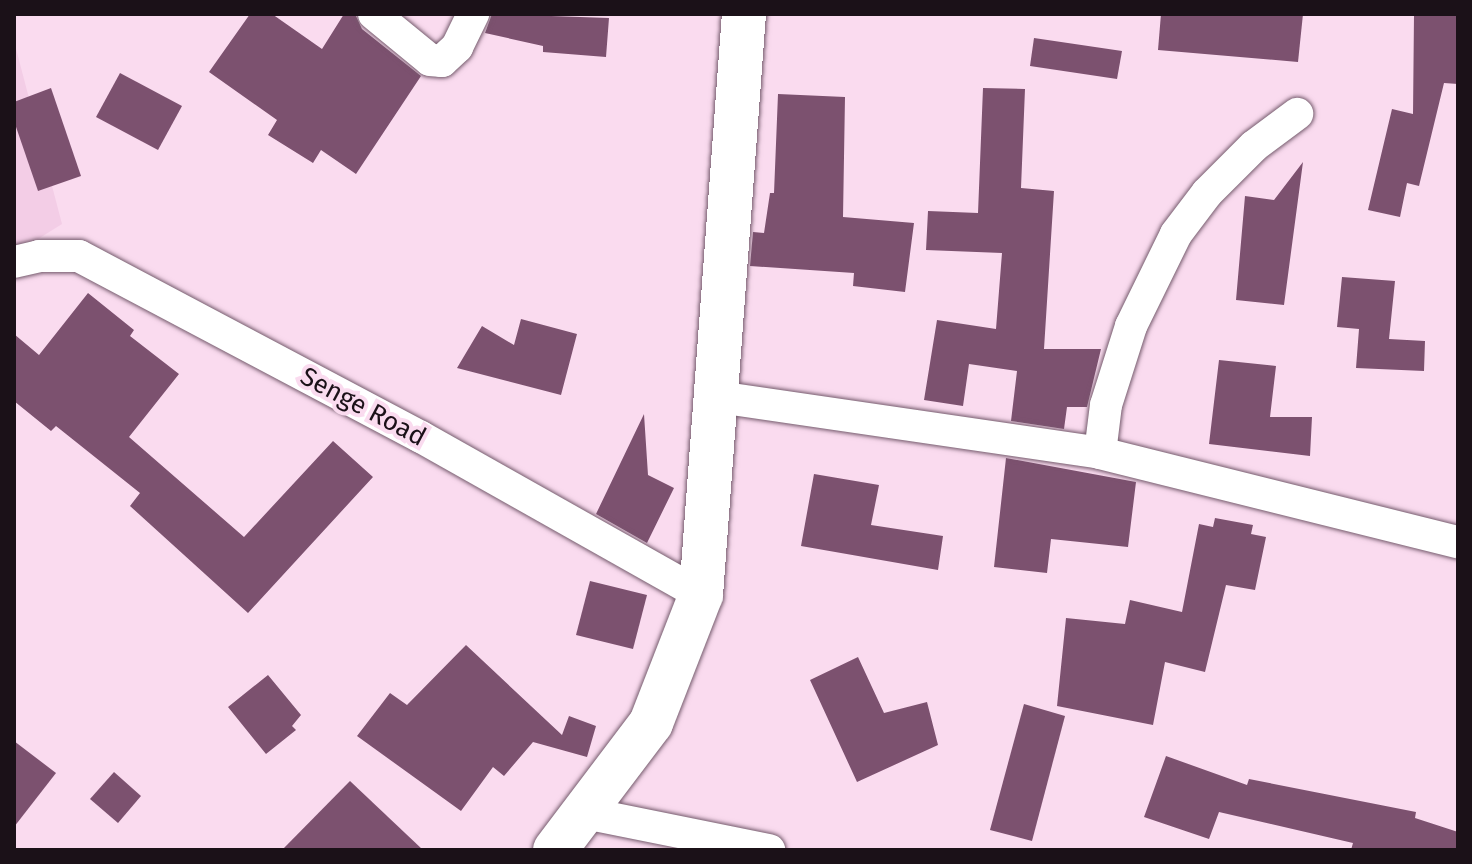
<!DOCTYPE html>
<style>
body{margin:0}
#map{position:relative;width:1472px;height:864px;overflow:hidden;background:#fadbef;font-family:"Fira Sans",sans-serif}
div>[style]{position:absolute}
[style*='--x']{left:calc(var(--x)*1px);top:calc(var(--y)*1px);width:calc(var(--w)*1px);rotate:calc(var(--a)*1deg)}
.built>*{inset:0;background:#f3cde6}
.building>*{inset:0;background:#7c516f}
.roads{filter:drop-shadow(0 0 2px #755b6d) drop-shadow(0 0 2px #755b6d)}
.street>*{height:32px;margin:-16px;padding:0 16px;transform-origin:16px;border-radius:16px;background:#fff}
.secondary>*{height:44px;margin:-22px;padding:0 22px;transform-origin:22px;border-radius:22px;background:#fff}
span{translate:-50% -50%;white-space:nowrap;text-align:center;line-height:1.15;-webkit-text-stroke:8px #fadbef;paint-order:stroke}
.street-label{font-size:26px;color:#1b1118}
.frame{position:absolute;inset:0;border:16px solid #1b1118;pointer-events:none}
</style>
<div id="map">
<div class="built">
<i style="clip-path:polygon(14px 41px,62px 224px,14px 254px)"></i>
</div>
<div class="building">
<i style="clip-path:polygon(250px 14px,272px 14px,322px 49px,344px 14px,355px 14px,362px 29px,421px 76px,356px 174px,321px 150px,313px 163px,268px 135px,277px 120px,209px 72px)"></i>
<i style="clip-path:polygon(492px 14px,609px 18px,606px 57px,543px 52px,543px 46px,485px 33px)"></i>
<i style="clip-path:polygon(1161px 14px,1303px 14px,1298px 62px,1158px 50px)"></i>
<i style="clip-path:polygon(1414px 14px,1458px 14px,1458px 84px,1444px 83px,1419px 186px,1407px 183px,1400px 217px,1368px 210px,1392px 109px,1413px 114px)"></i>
<i style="clip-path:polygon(1034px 38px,1122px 51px,1117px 79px,1030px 66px)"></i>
<i style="clip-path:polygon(120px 73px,182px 106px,158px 150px,96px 117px)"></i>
<i style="clip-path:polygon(51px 88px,81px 176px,38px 191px,14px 121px,14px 102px)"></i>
<i style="clip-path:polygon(983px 88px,1025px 89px,1021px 188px,1054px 191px,1044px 349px,1101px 349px,1087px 407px,1067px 407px,1064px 429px,1011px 421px,1017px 371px,969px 364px,963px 406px,924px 400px,937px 320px,996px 329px,1002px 253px,926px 250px,928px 211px,978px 213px)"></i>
<i style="clip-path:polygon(778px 94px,845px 97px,843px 217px,914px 223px,905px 292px,853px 286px,854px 273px,750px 266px,753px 232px,764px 233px,770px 193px,774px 193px)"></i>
<i style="clip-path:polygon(1303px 162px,1284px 305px,1236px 300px,1245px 196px,1274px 200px)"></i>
<i style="clip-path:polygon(1342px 277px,1395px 281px,1389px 339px,1425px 341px,1424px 371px,1356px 368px,1359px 329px,1337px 327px)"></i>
<i style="clip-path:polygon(88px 293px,134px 330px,130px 336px,179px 374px,129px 437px,244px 537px,333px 441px,373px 477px,248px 613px,130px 506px,140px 493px,56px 426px,51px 431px,14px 401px,14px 334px,39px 355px)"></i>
<i style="clip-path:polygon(521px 319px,577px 334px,561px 395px,457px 368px,482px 326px,514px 345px)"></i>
<i style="clip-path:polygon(1219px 360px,1276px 366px,1270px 417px,1312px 417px,1310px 456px,1209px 444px)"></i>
<i style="clip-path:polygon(644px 414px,648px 475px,674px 488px,647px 543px,596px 514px)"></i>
<i style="clip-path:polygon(1006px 458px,1136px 482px,1128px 547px,1051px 539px,1047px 573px,994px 567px)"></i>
<i style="clip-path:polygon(814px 474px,879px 485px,871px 525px,943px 536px,938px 570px,801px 546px)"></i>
<i style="clip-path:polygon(1215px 518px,1253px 525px,1251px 534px,1266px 537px,1255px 590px,1226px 585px,1205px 672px,1165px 662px,1153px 725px,1057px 706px,1066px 618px,1125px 624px,1130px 600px,1182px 612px,1199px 524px,1213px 527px)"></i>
<i style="clip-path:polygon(590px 581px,647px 595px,633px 649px,576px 635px)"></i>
<i style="clip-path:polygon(466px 645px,562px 735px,569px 716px,596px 726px,587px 757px,533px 742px,504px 776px,493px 767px,461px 811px,357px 736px,390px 693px,407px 705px)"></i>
<i style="clip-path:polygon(858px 657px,884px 713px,927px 702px,938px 745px,857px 782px,810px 680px)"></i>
<i style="clip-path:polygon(268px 675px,301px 715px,292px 726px,296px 730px,266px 754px,228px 707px)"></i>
<i style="clip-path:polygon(1024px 704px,1065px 716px,1032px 841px,990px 830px)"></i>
<i style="clip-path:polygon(14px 741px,56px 773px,14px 827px)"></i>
<i style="clip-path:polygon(1166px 756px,1247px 785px,1249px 779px,1416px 812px,1415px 818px,1458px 832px,1458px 850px,1351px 850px,1353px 843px,1219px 812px,1209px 839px,1144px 817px)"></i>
<i style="clip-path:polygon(114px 772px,141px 796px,118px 823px,90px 799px)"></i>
<i style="clip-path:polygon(350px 781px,423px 850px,282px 850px)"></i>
</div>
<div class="roads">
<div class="street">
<i style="--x:374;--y:14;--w:72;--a:39.4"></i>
<i style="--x:430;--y:60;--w:12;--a:5"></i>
<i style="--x:442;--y:61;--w:21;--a:-43"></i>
<i style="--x:457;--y:47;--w:37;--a:-64"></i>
<i style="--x:14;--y:262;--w:26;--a:-13"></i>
<i style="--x:39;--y:256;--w:40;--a:0"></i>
<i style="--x:79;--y:256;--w:387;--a:27.9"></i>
<i style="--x:421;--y:437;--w:322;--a:29.4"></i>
<i style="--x:718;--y:397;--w:386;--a:8.3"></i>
<i style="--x:1100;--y:453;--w:48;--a:-82.9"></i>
<i style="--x:1106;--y:405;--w:83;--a:-72.4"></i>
<i style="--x:1131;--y:326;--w:102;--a:-63.9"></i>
<i style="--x:1176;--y:234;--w:51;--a:-52.9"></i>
<i style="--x:1207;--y:193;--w:66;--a:-45"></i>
<i style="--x:1254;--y:146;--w:54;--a:-36.7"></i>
<i style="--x:1100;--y:453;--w:369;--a:14"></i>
<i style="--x:585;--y:813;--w:188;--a:11.4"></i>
</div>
<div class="secondary">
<i style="--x:555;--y:850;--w:159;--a:-52.9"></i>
<i style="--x:651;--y:723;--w:137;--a:-68.7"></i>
<i style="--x:701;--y:595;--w:583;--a:-85.77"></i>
</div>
</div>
<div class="street-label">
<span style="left:363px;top:407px;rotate:28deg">Senge Road</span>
</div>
<div class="frame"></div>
</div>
